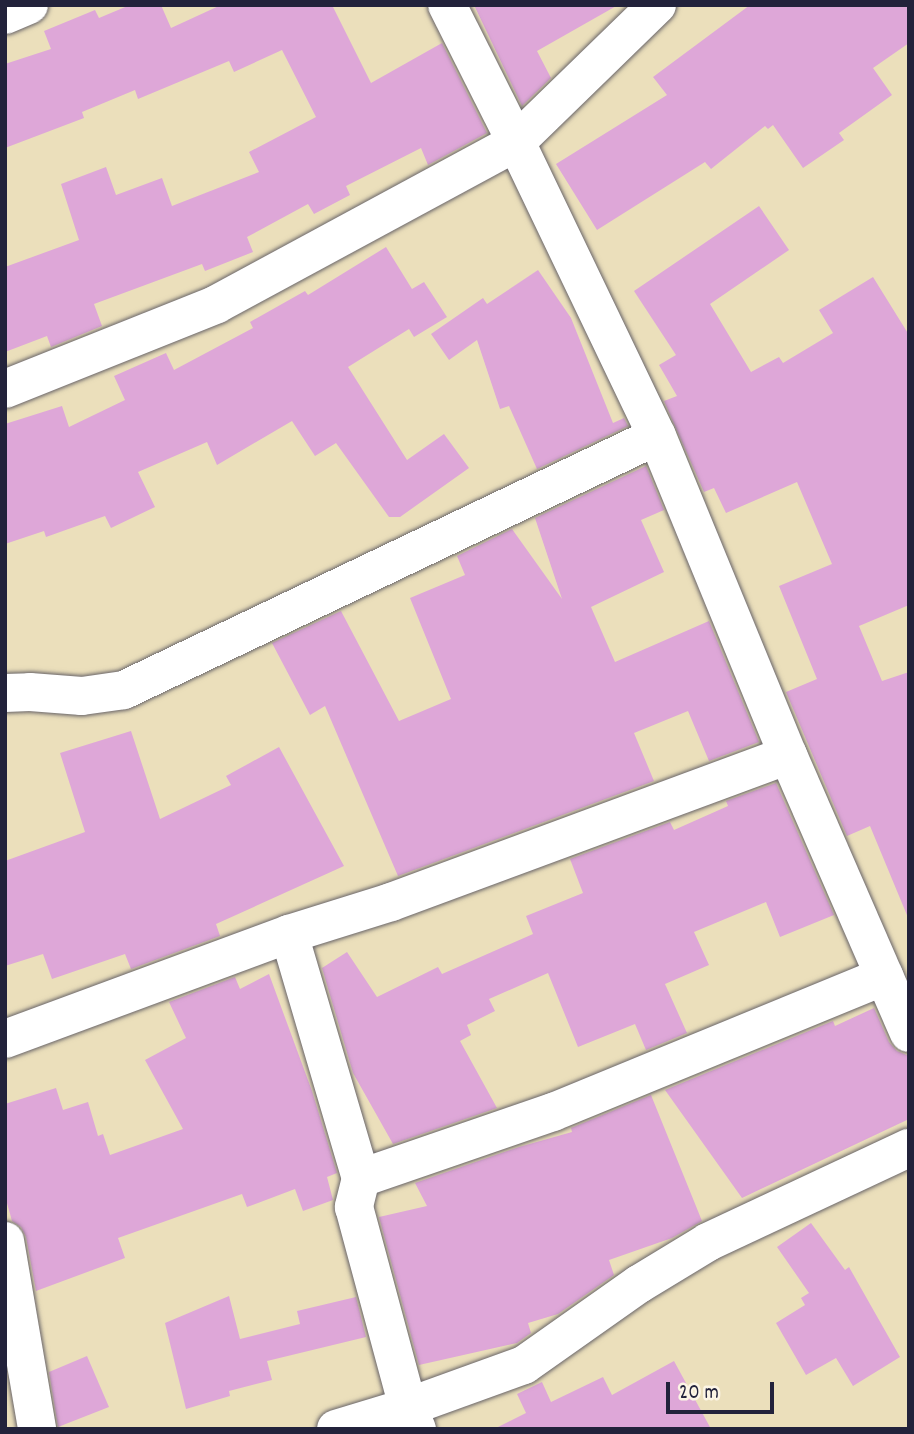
<!DOCTYPE html>
<style>
body{margin:0}
#map{position:relative;width:914px;height:1434px;overflow:hidden;background:#ebdfbb;font-family:Dekko,sans-serif}
div>[style]{position:absolute}
[style*='--x']{left:calc(var(--x)*1px);top:calc(var(--y)*1px);width:calc(var(--w)*1px);rotate:calc(var(--a)*1deg)}
.building>*{inset:0;background:#dea7d8}
.roads{filter:drop-shadow(0 0 2px #686468) drop-shadow(0 0 2px #686468)}
.minor>*{height:38px;margin:-19px;padding:0 19px;transform-origin:19px;border-radius:19px;background:#fff}
span{translate:-50% -50%;white-space:nowrap;text-align:center;line-height:1.15;-webkit-text-stroke:7px #fcf5e5;paint-order:stroke}
.frame{position:absolute;inset:0;border:7px solid #22223b;pointer-events:none}
.scale{position:absolute;left:666px;top:1382px;width:108px;height:32px;box-sizing:border-box;border:4px solid #22223b;border-top:0;padding-left:9px;font-size:21px;line-height:24px;white-space:nowrap;color:#22223b;-webkit-text-stroke:5px #fcf5e5;paint-order:stroke}
</style>
<div id="map">
<div class="building">
<i style="clip-path:polygon(130px 5px,161px 5px,171px 28px,221px 5px,332px 5px,371px 83px,442px 43px,487px 133px,428px 165px,421px 148px,346px 186px,350px 195px,314px 214px,308px 204px,247px 237px,253px 252px,205px 271px,202px 264px,94px 304px,102px 326px,51px 347px,47px 336px,5px 352px,5px 267px,79px 240px,61px 184px,106px 167px,116px 195px,162px 178px,172px 206px,259px 172px,249px 152px,316px 117px,282px 50px,234px 72px,229px 61px,138px 99px,135px 90px,82px 112px,84px 118px,5px 148px,5px 64px,51px 49px,44px 31px,95px 10px,99px 18px)"></i>
<i style="clip-path:polygon(474px 5px,618px 5px,537px 51px,551px 78px,522px 106px)"></i>
<i style="clip-path:polygon(750px 5px,909px 5px,909px 43px,873px 68px,892px 95px,839px 133px,844px 140px,803px 168px,773px 125px,768px 129px,765px 126px,711px 169px,705px 162px,597px 230px,556px 164px,667px 95px,653px 77px)"></i>
<i style="clip-path:polygon(759px 206px,789px 250px,710px 304px,751px 372px,779px 357px,783px 363px,833px 333px,819px 310px,873px 277px,909px 335px,909px 605px,859px 626px,882px 681px,909px 672px,909px 920px,870px 826px,847px 836px,786px 692px,817px 679px,779px 586px,832px 564px,797px 482px,726px 513px,714px 488px,704px 492px,664px 401px,677px 396px,659px 365px,676px 355px,634px 291px)"></i>
<i style="clip-path:polygon(386px 247px,412px 289px,424px 282px,447px 317px,414px 337px,409px 329px,348px 367px,407px 460px,444px 434px,469px 468px,400px 517px,389px 517px,336px 443px,315px 456px,292px 421px,217px 465px,207px 442px,138px 472px,155px 507px,111px 528px,105px 516px,46px 537px,44px 531px,5px 544px,5px 424px,62px 406px,69px 427px,125px 400px,114px 376px,166px 353px,174px 370px,253px 328px,250px 322px,305px 291px,308px 295px)"></i>
<i style="clip-path:polygon(538px 270px,571px 318px,613px 423px,624px 418px,628px 426px,537px 469px,509px 406px,500px 409px,477px 340px,449px 360px,431px 334px,483px 298px,487px 304px)"></i>
<i style="clip-path:polygon(646px 466px,664px 510px,641px 520px,664px 572px,591px 607px,615px 662px,709px 621px,759px 742px,709px 761px,688px 711px,634px 733px,654px 781px,398px 876px,325px 706px,310px 715px,272px 643px,341px 611px,399px 721px,451px 699px,410px 598px,465px 575px,457px 556px,512px 529px,562px 599px,535px 518px)"></i>
<i style="clip-path:polygon(131px 731px,160px 819px,231px 785px,226px 776px,279px 747px,344px 866px,216px 924px,220px 936px,131px 969px,125px 954px,52px 979px,43px 954px,5px 966px,5px 861px,85px 832px,60px 753px)"></i>
<i style="clip-path:polygon(776px 783px,834px 915px,780px 937px,766px 902px,694px 932px,709px 965px,665px 984px,687px 1033px,646px 1050px,635px 1024px,578px 1047px,548px 973px,489px 999px,495px 1011px,467px 1025px,471px 1035px,460px 1041px,497px 1108px,393px 1144px,353px 1073px,322px 968px,347px 952px,377px 997px,438px 967px,442px 974px,533px 934px,526px 916px,583px 893px,570px 859px,670px 822px,674px 830px,728px 806px,726px 801px)"></i>
<i style="clip-path:polygon(269px 974px,312px 1091px,337px 1173px,327px 1177px,333px 1200px,303px 1211px,295px 1189px,247px 1207px,242px 1194px,118px 1238px,125px 1258px,36px 1291px,26px 1237px,21px 1227px,12px 1221px,5px 1196px,5px 1104px,56px 1088px,63px 1110px,88px 1102px,98px 1136px,103px 1134px,110px 1155px,183px 1129px,145px 1060px,186px 1038px,169px 1002px,235px 977px,240px 989px)"></i>
<i style="clip-path:polygon(874px 1008px,889px 1042px,897px 1051px,909px 1056px,909px 1119px,742px 1198px,665px 1090px,833px 1021px,835px 1026px)"></i>
<i style="clip-path:polygon(651px 1095px,702px 1221px,672px 1238px,609px 1260px,614px 1275px,558px 1314px,528px 1323px,531px 1333px,517px 1343px,419px 1365px,379px 1217px,427px 1206px,415px 1183px,519px 1147px,572px 1132px,571px 1128px)"></i>
<i style="clip-path:polygon(811px 1223px,845px 1270px,849px 1267px,900px 1357px,853px 1386px,836px 1358px,806px 1375px,776px 1323px,805px 1305px,801px 1298px,809px 1293px,777px 1247px)"></i>
<i style="clip-path:polygon(229px 1296px,240px 1339px,300px 1324px,297px 1311px,356px 1297px,366px 1337px,267px 1361px,272px 1380px,229px 1391px,230px 1396px,186px 1409px,165px 1323px)"></i>
<i style="clip-path:polygon(87px 1356px,109px 1407px,58px 1427px,49px 1372px)"></i>
<i style="clip-path:polygon(674px 1361px,711px 1429px,494px 1429px,526px 1413px,517px 1394px,542px 1382px,551px 1402px,603px 1377px,612px 1395px)"></i>
</div>
<div class="roads">
<div class="minor">
<i style="--x:657;--y:5;--w:197;--a:135.8"></i>
<i style="--x:516;--y:142;--w:326;--a:64.4"></i>
<i style="--x:657;--y:436;--w:345;--a:67.7"></i>
<i style="--x:788;--y:755;--w:303;--a:66.5"></i>
<i style="--x:5;--y:15;--w:26;--a:-23"></i>
<i style="--x:5;--y:389;--w:228;--a:-21.8"></i>
<i style="--x:217;--y:304;--w:340;--a:-28.4"></i>
<i style="--x:516;--y:142;--w:153;--a:-116.7"></i>
<i style="--x:5;--y:693;--w:25;--a:-2"></i>
<i style="--x:30;--y:692;--w:52;--a:4.4"></i>
<i style="--x:82;--y:696;--w:42;--a:-8.1"></i>
<i style="--x:124;--y:690;--w:590;--a:-25.48"></i>
<i style="--x:289;--y:934;--w:254;--a:73.6"></i>
<i style="--x:361;--y:1178;--w:30;--a:104"></i>
<i style="--x:354;--y:1207;--w:207;--a:74.9"></i>
<i style="--x:408;--y:1407;--w:24;--a:68"></i>
<i style="--x:5;--y:1039;--w:303;--a:-20.3"></i>
<i style="--x:289;--y:934;--w:107;--a:-17.4"></i>
<i style="--x:391;--y:902;--w:423;--a:-20.3"></i>
<i style="--x:361;--y:1178;--w:203;--a:-19"></i>
<i style="--x:553;--y:1112;--w:358;--a:-22.3"></i>
<i style="--x:5;--y:1241;--w:191;--a:80.3"></i>
<i style="--x:336;--y:1429;--w:75;--a:-17"></i>
<i style="--x:408;--y:1407;--w:123;--a:-19.9"></i>
<i style="--x:524;--y:1365;--w:141;--a:-35.2"></i>
<i style="--x:639;--y:1284;--w:81;--a:-31.3"></i>
<i style="--x:708;--y:1242;--w:222;--a:-25.1"></i>
</div>
</div>
<div class="frame"></div>
<div class="scale">20 m</div>
</div>
